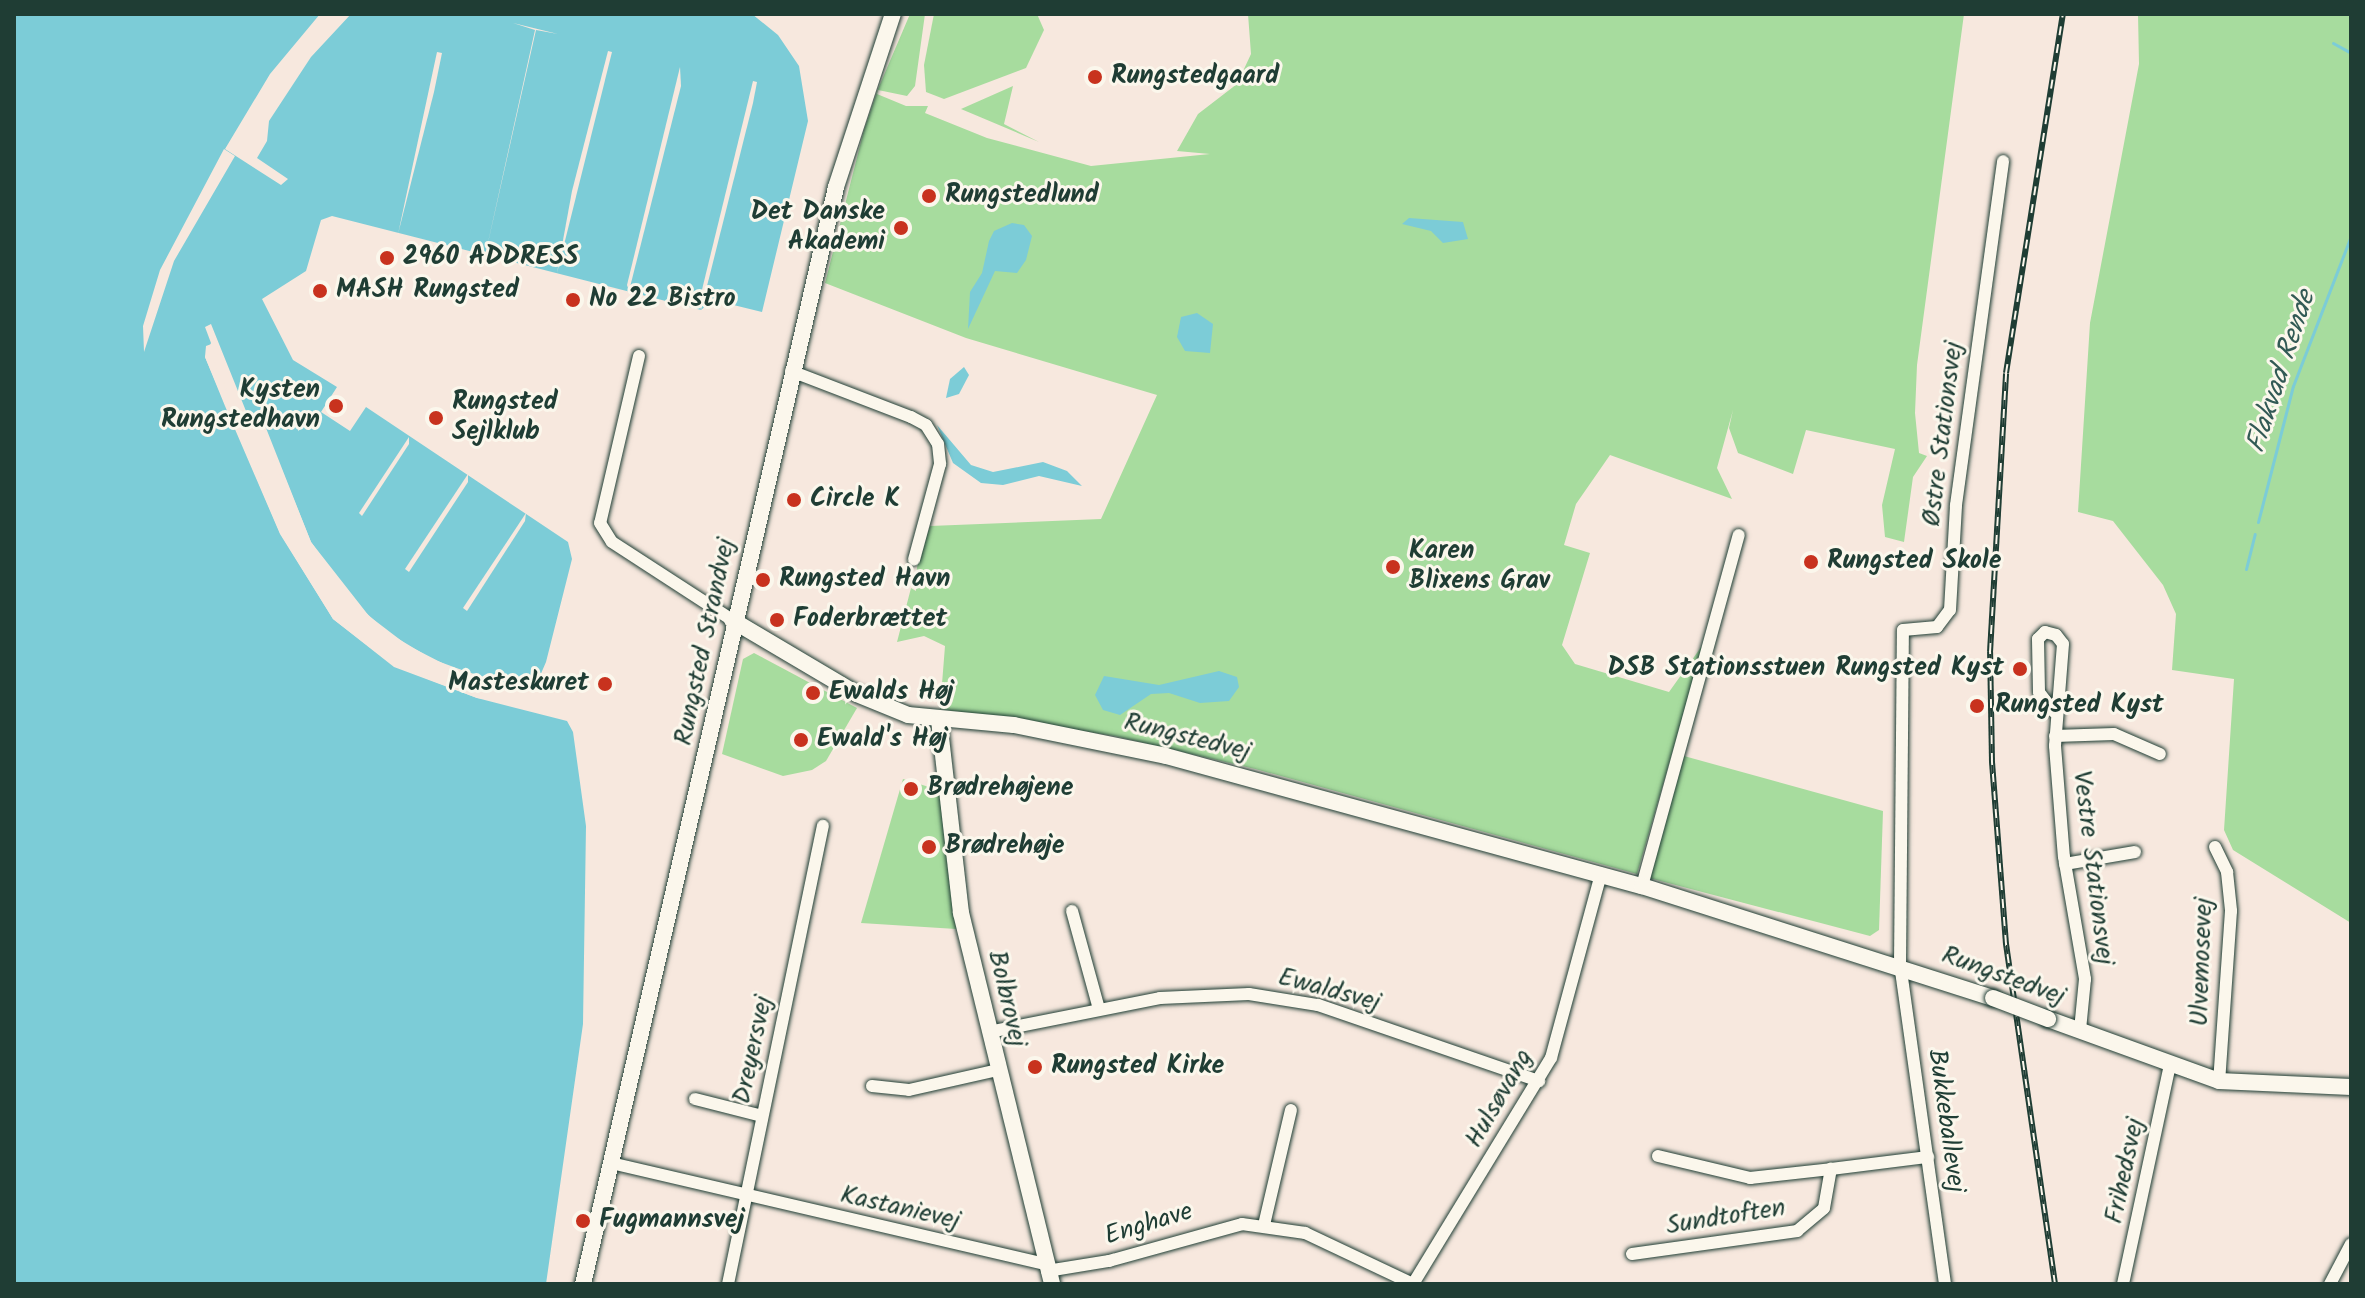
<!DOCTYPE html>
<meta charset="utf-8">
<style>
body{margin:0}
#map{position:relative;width:2365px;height:1298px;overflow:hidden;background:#f7e8de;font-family:Kalam,sans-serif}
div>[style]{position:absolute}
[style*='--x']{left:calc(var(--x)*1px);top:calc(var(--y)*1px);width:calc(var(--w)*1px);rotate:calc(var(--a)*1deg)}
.green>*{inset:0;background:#a7dc9e}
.water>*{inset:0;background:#7cccd7}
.pier>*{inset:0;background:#f7e8de}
.stream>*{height:3px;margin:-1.5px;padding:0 1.5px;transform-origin:1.5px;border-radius:1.5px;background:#7cccd7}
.roads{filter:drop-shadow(0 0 2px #1f3d34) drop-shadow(0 0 2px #1f3d34)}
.street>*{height:12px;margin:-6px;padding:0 6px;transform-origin:6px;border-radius:6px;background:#fbf7ec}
.secondary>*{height:16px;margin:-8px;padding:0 8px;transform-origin:8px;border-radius:8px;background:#fbf7ec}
.rail>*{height:6px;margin-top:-3px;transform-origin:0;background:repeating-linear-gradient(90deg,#fbf7ec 0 9px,#1f3d34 0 18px);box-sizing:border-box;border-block:2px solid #1f3d34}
.bridges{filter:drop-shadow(0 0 2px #1f3d34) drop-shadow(0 0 2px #1f3d34)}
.secondary-bridge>*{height:16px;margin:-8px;padding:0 8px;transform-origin:8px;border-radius:8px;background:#fbf7ec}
.dots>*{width:22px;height:22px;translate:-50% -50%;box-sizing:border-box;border:4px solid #fbf7ec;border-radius:50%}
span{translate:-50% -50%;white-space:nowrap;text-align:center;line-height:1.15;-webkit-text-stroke:6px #fbf7ec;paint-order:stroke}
.poi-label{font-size:26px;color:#1f3d34;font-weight:700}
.left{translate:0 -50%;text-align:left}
.right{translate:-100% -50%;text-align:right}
.street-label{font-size:26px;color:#1f3d34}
.water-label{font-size:28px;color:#325a55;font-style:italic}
.frame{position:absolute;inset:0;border:16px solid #1f3d34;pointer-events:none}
</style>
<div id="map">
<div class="green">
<i style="clip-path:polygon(910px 14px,925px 14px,915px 86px,907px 96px,878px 90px,877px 94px,906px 106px,928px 106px,925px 113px,987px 138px,1091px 166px,1210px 154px,1177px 151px,1198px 114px,1237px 84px,1251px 54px,1248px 14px,1964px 14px,1917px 365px,1915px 413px,1919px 453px,1927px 456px,1913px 477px,1904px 542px,1885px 537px,1882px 505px,1895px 449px,1806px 430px,1793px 474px,1738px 453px,1729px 428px,1733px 410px,1717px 468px,1732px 499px,1610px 455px,1576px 504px,1564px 545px,1590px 553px,1562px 645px,1575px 664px,1669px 692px,1704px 643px,1637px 874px,1255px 769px,1115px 736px,940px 709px,945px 646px,924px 636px,897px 642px,911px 588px,916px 591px,917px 567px,930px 526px,1101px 519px,1157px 395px,966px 338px,825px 283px,864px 130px,878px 89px)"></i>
<i style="clip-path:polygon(934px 14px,1037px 14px,1044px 30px,1026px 68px,944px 99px,926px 92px,924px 65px)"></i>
<i style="clip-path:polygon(2138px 14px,2351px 14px,2351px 923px,2233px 850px,2224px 830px,2234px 679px,2172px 670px,2176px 614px,2163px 585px,2113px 521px,2078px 512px,2090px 323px,2139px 64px)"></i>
<i style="clip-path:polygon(1013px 86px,1004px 124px,1039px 142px,961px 109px)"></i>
<i style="clip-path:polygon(754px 653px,857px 708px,826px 761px,812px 770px,783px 776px,722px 754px,743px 659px)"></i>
<i style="clip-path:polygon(1684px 756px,1883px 811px,1879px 930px,1870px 936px,1649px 878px)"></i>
<i style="clip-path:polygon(903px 779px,942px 791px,956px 929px,861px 923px)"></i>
</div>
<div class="water">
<i style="clip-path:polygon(14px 14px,320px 14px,270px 74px,225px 149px,281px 185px,288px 179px,257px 158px,267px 141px,269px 121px,311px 57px,351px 14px,752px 14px,778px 35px,799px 66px,808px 121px,762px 312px,713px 300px,701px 310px,332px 216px,321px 220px,306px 271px,262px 299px,293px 360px,337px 387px,321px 412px,350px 431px,366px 407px,568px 542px,572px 559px,546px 662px,533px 692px,448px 666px,407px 645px,369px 616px,311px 542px,266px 428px,248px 427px,214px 343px,206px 346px,205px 357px,280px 533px,333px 619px,394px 667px,477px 698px,567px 721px,573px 732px,586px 826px,583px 1024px,546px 1284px,14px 1284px)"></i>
<i style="clip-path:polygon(1409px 218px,1463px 222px,1468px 239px,1443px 243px,1431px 231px,1402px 224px)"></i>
<i style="clip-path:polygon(1012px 223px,1024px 225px,1032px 236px,1026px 260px,1017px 273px,995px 271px,968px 329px,970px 292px,982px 273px,989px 241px,994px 231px)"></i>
<i style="clip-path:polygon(1197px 313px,1213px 324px,1210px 353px,1185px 351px,1177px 337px,1181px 317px)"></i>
<i style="clip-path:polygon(964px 367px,969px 375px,959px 394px,946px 398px,950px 379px)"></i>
<i style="clip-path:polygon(937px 425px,971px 465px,993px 472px,1043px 462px,1067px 471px,1082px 486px,1039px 476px,1003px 485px,981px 483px,953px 463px)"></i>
<i style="clip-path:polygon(1219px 671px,1237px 677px,1239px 687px,1229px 701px,1200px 703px,1169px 693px,1151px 694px,1120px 715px,1103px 710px,1095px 695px,1104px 676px,1159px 685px)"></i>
</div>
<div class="pier">
<i style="clip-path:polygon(513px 23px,558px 34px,536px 30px,485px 256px,535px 30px)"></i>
<i style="clip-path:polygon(608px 51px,612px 52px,557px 273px,572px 191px)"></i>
<i style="clip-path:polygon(437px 52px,442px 53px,434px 92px,398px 234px)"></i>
<i style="clip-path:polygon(680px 67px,681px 86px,629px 291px,627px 285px)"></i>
<i style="clip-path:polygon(753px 81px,757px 82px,753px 103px,701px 310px,699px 302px)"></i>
<i style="clip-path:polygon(224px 149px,235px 156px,174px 261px,144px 352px,143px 326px,160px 270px)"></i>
<i style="clip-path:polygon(211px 324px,250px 421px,282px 411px,252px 425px,265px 428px,311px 542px,352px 600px,387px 632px,432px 659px,532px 696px,447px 670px,404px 649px,366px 619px,308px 544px,262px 431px,245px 429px,209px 349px,284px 532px,336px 616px,396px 663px,507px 702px,477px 698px,394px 666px,333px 619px,280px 534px,225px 406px,205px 357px,211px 343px,205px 327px)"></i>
<i style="clip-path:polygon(409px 437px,409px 444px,362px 516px,359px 513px)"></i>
<i style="clip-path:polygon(468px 474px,468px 482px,409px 572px,405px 569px)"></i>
<i style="clip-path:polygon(526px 513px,525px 521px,467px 611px,463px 608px)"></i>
</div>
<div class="stream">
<i style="--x:2333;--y:43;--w:21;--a:29"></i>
<i style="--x:2258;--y:522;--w:140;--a:-75.6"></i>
<i style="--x:2293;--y:386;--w:161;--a:-68.9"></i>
<i style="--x:2246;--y:569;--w:36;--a:-76"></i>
</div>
<div class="roads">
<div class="street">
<i style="--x:639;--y:356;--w:171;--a:103.1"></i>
<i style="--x:600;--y:523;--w:22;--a:58"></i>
<i style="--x:612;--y:542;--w:143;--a:33"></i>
<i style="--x:791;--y:371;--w:129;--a:21"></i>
<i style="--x:911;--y:417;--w:17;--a:28"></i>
<i style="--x:926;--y:425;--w:22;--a:58"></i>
<i style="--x:938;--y:444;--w:20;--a:84"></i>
<i style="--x:940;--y:464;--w:99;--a:105.2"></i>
<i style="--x:2054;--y:712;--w:25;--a:-127"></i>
<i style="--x:2039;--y:692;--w:53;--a:-91.1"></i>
<i style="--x:2038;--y:639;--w:10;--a:-45"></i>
<i style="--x:2045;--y:632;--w:11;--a:15"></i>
<i style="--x:2056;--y:635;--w:11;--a:52"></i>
<i style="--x:2063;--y:644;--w:102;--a:94.5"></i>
<i style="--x:2055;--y:746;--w:111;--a:85.4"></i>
<i style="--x:2064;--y:857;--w:124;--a:80.2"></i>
<i style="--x:2085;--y:979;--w:51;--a:95.6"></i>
<i style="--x:2055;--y:736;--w:59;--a:-1.9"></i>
<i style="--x:2114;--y:734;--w:50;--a:23.5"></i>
<i style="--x:2215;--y:847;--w:28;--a:64"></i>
<i style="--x:2227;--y:872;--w:39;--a:84"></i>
<i style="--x:2231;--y:911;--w:170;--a:94"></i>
<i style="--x:2065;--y:864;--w:71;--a:-9.7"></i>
<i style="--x:1642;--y:886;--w:364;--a:-74.6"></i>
<i style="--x:1072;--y:911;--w:102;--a:74.6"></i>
<i style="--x:989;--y:1032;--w:174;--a:-11.2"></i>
<i style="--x:1160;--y:998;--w:89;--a:-2.6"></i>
<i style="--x:1249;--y:994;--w:70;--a:9.1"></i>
<i style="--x:1318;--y:1005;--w:234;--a:19"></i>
<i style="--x:872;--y:1086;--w:37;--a:6"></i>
<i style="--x:909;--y:1090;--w:91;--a:-12.7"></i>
<i style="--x:695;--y:1099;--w:69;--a:14.2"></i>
<i style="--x:1658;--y:1156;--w:95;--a:13.4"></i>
<i style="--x:1750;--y:1178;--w:81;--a:-6.3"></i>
<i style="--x:611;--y:1163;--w:445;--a:13.1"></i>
<i style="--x:1264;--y:1225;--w:118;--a:-76.8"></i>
<i style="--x:1632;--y:1254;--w:167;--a:-7.9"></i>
<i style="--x:1797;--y:1231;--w:35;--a:-40"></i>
<i style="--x:1824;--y:1208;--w:40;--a:-80"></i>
<i style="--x:1831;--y:1169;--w:98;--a:-7.1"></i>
<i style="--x:1047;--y:1271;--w:63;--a:-9.2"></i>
<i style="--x:1109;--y:1261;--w:138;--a:-15.5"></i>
<i style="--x:1242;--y:1224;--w:64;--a:8.1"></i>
<i style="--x:1305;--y:1233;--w:119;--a:25.3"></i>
<i style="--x:728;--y:1284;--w:468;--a:-78.3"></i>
<i style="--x:1413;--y:1284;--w:265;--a:-58.6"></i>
<i style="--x:1551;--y:1058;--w:191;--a:-74.8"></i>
<i style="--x:1945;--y:1284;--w:322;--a:-98"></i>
<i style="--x:1900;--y:965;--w:335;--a:-89.5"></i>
<i style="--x:1903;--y:630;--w:34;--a:-5"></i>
<i style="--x:1937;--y:627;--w:21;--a:-53"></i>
<i style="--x:1950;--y:610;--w:105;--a:-86.7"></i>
<i style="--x:1956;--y:505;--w:347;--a:-82.2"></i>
<i style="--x:2123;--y:1284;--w:224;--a:-77.9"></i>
<i style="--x:2330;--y:1284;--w:45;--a:-62.3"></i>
</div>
<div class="secondary">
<i style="--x:732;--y:620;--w:145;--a:30.6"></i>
<i style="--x:857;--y:694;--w:55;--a:22.4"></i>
<i style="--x:908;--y:715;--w:106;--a:5.4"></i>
<i style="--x:1014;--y:725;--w:155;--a:11.5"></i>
<i style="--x:1166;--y:756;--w:493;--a:15.3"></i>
<i style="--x:1642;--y:886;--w:368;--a:17.7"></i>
<i style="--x:939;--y:720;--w:194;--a:83.5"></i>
<i style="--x:961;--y:913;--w:382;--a:76.2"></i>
<i style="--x:2048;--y:1019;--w:182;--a:19.9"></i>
<i style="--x:2219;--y:1081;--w:132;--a:2.6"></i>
<i style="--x:583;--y:1284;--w:1126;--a:-77.01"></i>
<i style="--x:836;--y:187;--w:182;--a:-71.8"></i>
</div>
</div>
<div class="rail">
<i style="--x:2055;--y:1284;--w:344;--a:-98.2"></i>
<i style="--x:2006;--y:944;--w:183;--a:-94.4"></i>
<i style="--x:1992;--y:762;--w:110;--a:-91"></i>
<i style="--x:1990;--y:652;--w:279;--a:-86.7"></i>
<i style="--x:2006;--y:373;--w:363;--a:-81"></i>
</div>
<div class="bridges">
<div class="secondary-bridge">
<i style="--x:1993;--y:998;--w:59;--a:20.9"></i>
</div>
</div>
<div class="dots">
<i style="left:1095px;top:77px;background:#c8321e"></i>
<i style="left:929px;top:196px;background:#c8321e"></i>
<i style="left:901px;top:228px;background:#c8321e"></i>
<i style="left:387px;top:258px;background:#c8321e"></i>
<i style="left:320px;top:291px;background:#c8321e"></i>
<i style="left:573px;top:300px;background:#c8321e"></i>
<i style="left:336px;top:406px;background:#c8321e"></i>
<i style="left:436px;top:418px;background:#c8321e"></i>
<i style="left:794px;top:500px;background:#c8321e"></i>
<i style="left:1811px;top:562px;background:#c8321e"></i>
<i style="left:1393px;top:567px;background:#c8321e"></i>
<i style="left:763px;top:580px;background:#c8321e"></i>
<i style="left:777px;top:620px;background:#c8321e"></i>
<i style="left:2020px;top:669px;background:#c8321e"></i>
<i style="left:605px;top:684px;background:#c8321e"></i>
<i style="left:813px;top:693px;background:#c8321e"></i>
<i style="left:1977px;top:706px;background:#c8321e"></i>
<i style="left:801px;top:740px;background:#c8321e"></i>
<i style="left:911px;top:789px;background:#c8321e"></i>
<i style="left:929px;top:847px;background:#c8321e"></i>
<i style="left:1035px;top:1067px;background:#c8321e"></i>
<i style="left:583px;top:1221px;background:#c8321e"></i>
</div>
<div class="poi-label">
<span class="left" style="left:1111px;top:77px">Rungstedgaard</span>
<span class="left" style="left:945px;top:196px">Rungstedlund</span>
<span class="right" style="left:885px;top:228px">Det Danske<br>Akademi</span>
<span class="left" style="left:403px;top:258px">2960 ADDRESS</span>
<span class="left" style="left:336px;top:291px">MASH Rungsted</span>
<span class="left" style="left:589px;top:300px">No 22 Bistro</span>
<span class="right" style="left:320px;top:406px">Kysten<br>Rungstedhavn</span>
<span class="left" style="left:452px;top:418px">Rungsted<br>Sejlklub</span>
<span class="left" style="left:810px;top:500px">Circle K</span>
<span class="left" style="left:1409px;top:567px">Karen<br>Blixens Grav</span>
<span class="left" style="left:1827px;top:562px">Rungsted Skole</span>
<span class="left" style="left:779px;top:580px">Rungsted Havn</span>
<span class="left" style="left:793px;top:620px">Foderbrættet</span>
<span class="right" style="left:2004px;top:669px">DSB Stationsstuen Rungsted Kyst</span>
<span class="right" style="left:589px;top:684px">Masteskuret</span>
<span class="left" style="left:829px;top:693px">Ewalds Høj</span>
<span class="left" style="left:1995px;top:706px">Rungsted Kyst</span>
<span class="left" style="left:817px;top:740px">Ewald's Høj</span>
<span class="left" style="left:927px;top:789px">Brødrehøjene</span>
<span class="left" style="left:945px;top:847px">Brødrehøje</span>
<span class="left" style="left:1051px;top:1067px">Rungsted Kirke</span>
<span class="left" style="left:599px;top:1221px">Fugmannsvej</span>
</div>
<div class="street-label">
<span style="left:1944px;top:434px;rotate:-83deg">Østre Stationsvej</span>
<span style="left:706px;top:642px;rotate:-78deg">Rungsted Strandvej</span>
<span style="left:1187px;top:738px;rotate:14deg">Rungstedvej</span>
<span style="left:2092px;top:868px;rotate:83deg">Vestre Stationsvej</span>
<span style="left:2203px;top:962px;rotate:-88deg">Ulvemosevej</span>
<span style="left:2003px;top:977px;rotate:20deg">Rungstedvej</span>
<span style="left:1329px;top:991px;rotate:15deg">Ewaldsvej</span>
<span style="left:1006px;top:999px;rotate:77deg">Bolbrovej</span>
<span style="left:754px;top:1050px;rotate:-78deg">Dreyersvej</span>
<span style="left:1500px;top:1099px;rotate:-60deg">Hulsøvang</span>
<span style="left:1945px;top:1121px;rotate:82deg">Bukkeballevej</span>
<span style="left:2126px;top:1171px;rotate:-78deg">Frihedsvej</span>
<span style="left:900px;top:1209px;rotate:13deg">Kastanievej</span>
<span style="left:1726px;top:1218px;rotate:-9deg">Sundtoften</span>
<span style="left:1149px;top:1225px;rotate:-17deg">Enghave</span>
</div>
<div class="water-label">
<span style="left:2282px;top:372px;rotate:-72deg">Flakvad Rende</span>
</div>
<div class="frame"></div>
</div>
